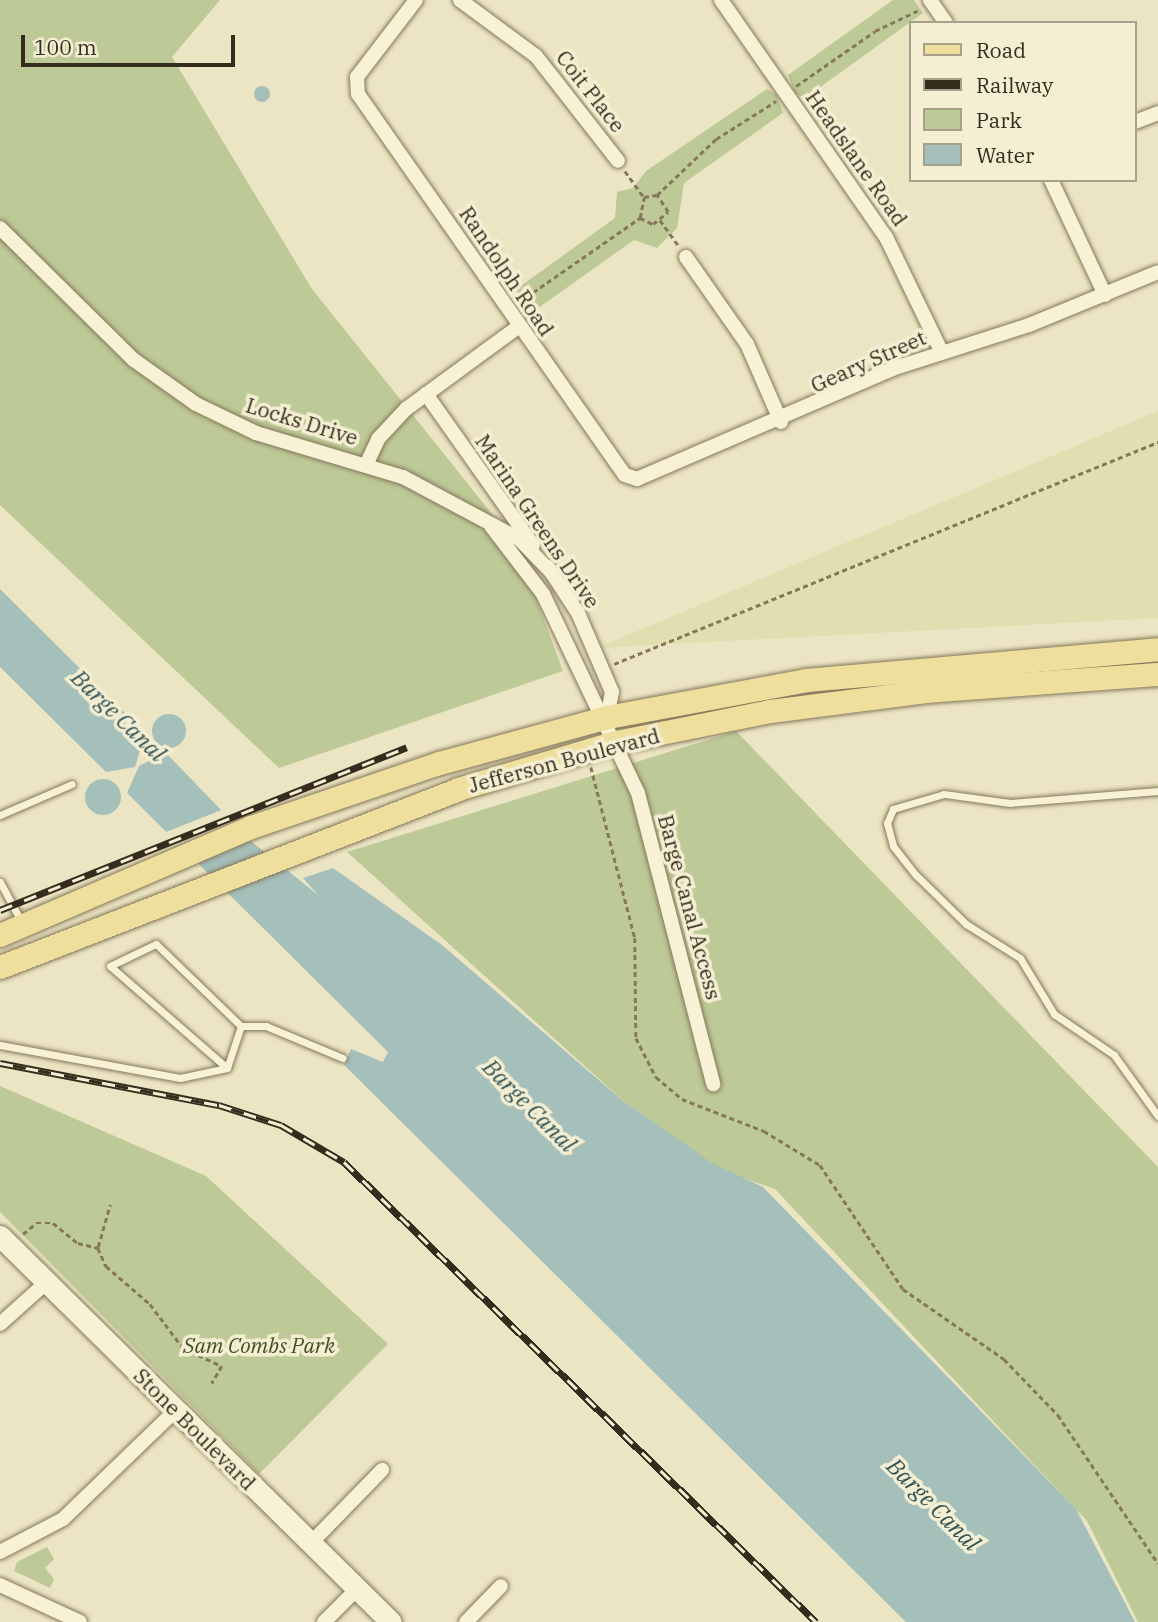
<!DOCTYPE html>
<style>
body{margin:0}
#map{position:relative;width:1158px;height:1622px;overflow:hidden;background:#ece5c3;font-family:"IBM Plex Serif",serif}
div>[style]{position:absolute}
[style*='--x']{left:calc(var(--x)*1px);top:calc(var(--y)*1px);width:calc(var(--w)*1px);rotate:calc(var(--a)*1deg)}
.farmland>*{inset:0;background:#e1dfb1}
.green>*{inset:0;background:#bdc997}
.water>*{inset:0;background:#a5bfba}
.round{border-radius:50%}
.pier>*{inset:0;background:#ece5c3}
.path>*{height:2.5px;margin-top:-1.25px;transform-origin:0;background:repeating-linear-gradient(90deg,#85775b 0 5px,transparent 0 8.5px)}
.roads{filter:drop-shadow(0 0 2px #85775b) drop-shadow(0 0 2px #85775b)}
.lane>*{height:7px;margin:-3.5px;padding:0 3.5px;transform-origin:3.5px;border-radius:3.5px;background:#f7f1d6}
.street>*{height:14px;margin:-7px;padding:0 7px;transform-origin:7px;border-radius:7px;background:#f7f1d6}
.secondary>*{height:21px;margin:-10.5px;padding:0 10.5px;transform-origin:10.5px;border-radius:10.5px;background:#f7f1d6}
.primary>*{height:23px;margin:-11.5px;padding:0 11.5px;transform-origin:11.5px;border-radius:11.5px;background:#eedf9c}
.rail>*{height:7px;margin-top:-3.5px;transform-origin:0;background:repeating-linear-gradient(90deg,#f4eed2 0 13px,#362c1e 0 26px);box-sizing:border-box;border-block:2px solid #362c1e}
span{translate:-50% -50%;white-space:nowrap;text-align:center;line-height:1.15;-webkit-text-stroke:7px #f4eed2;paint-order:stroke}
.street-label{font-size:21px;color:#362c1e}
.park-label{font-size:21px;color:#415126;font-style:italic}
.water-label{font-size:23px;color:#2e5255;font-style:italic}
.legend{position:absolute;left:909px;top:21px;width:228px;height:161px;box-sizing:border-box;background:#f4eed2;border:2px solid #a8a08a;margin:0;padding:9px 12px;list-style:none;font-size:21px;color:#362c1e}
.legend li{display:flex;align-items:center;gap:14px;height:35px}
.legend b{width:35px;border:2px solid #a8a08a}
.scale{position:absolute;left:21px;top:35px;width:214px;height:32px;box-sizing:border-box;border:4px solid #362c1e;border-top:0;padding-left:9px;font-size:21px;line-height:24px;white-space:nowrap;color:#362c1e;-webkit-text-stroke:5px #f4eed2;paint-order:stroke}
</style>
<div id="map">
<div class="farmland">
<i style="clip-path:polygon(1158px 411px,1158px 618px,597px 648px)"></i>
</div>
<div class="green">
<i style="clip-path:polygon(0 0,220px 0,172px 57px,312px 289px,516px 544px,563px 671px,279px 768px,0 505px)"></i>
<i style="clip-path:polygon(893px 0,914px 0,923px 13px,805px 98px,795px 93px,788px 75px)"></i>
<i style="clip-path:polygon(767px 89px,777px 95px,783px 113px,684px 183px,677px 228px,657px 248px,634px 240px,527px 316px,511px 293px,615px 218px,617px 192px,633px 188px,646px 171px)"></i>
<i style="clip-path:polygon(736px 731px,1158px 1167px,1158px 1622px,1138px 1622px,1087px 1521px,775px 1189px,688px 1159px,347px 852px)"></i>
<i style="clip-path:polygon(0 1086px,206px 1176px,388px 1344px,259px 1474px,0 1212px)"></i>
<i style="clip-path:polygon(47px 1547px,54px 1559px,45px 1568px,54px 1579px,50px 1588px,14px 1571px,17px 1562px)"></i>
</div>
<div class="water">
<i class="round" style="left:254px;top:86px;width:16px;height:16px"></i>
<i style="clip-path:polygon(0 589px,145px 733px,135px 767px,106px 772px,0 667px)"></i>
<i class="round" style="left:152px;top:714px;width:34px;height:34px"></i>
<i style="clip-path:polygon(166px 753px,251px 841px,318px 895px,303px 878px,333px 868px,442px 945px,622px 1100px,712px 1163px,763px 1187px,1076px 1509px,1135px 1622px,906px 1622px,344px 1065px,351px 1049px,383px 1062px,388px 1052px,127px 793px,139px 766px)"></i>
<i class="round" style="left:85px;top:779px;width:36px;height:36px"></i>
</div>
<div class="pier">
<i style="clip-path:polygon(224px 809px,252px 837px,190px 862px,161px 834px)"></i>
</div>
<div class="path">
<i style="--x:796;--y:86;--w:96;--a:-34.8"></i>
<i style="--x:875;--y:31;--w:47;--a:-25.5"></i>
<i style="--x:625;--y:171;--w:32;--a:54"></i>
<i style="--x:640;--y:218;--w:14;--a:25"></i>
<i style="--x:653;--y:224;--w:19;--a:-39"></i>
<i style="--x:668;--y:212;--w:20;--a:-123"></i>
<i style="--x:660;--y:220;--w:32;--a:54"></i>
<i style="--x:519;--y:302;--w:147;--a:-34.8"></i>
<i style="--x:640;--y:218;--w:21;--a:-79"></i>
<i style="--x:644;--y:197;--w:13;--a:-9"></i>
<i style="--x:657;--y:195;--w:81;--a:-43.5"></i>
<i style="--x:716;--y:139;--w:71;--a:-32.3"></i>
<i style="--x:614;--y:664;--w:588;--a:-22.2"></i>
<i style="--x:591;--y:767;--w:177;--a:75.6"></i>
<i style="--x:635;--y:938;--w:100;--a:89.4"></i>
<i style="--x:636;--y:1038;--w:44;--a:62.9"></i>
<i style="--x:656;--y:1077;--w:34;--a:40"></i>
<i style="--x:682;--y:1099;--w:88;--a:21.3"></i>
<i style="--x:764;--y:1131;--w:66;--a:31.3"></i>
<i style="--x:820;--y:1165;--w:149;--a:56.2"></i>
<i style="--x:903;--y:1289;--w:123;--a:34.7"></i>
<i style="--x:1004;--y:1359;--w:78;--a:46"></i>
<i style="--x:1058;--y:1415;--w:179;--a:56"></i>
<i style="--x:23;--y:1234;--w:17;--a:-40"></i>
<i style="--x:36;--y:1223;--w:17;--a:0"></i>
<i style="--x:53;--y:1223;--w:32;--a:39"></i>
<i style="--x:78;--y:1243;--w:21;--a:14"></i>
<i style="--x:98;--y:1248;--w:20;--a:66"></i>
<i style="--x:106;--y:1266;--w:58;--a:40.8"></i>
<i style="--x:150;--y:1304;--w:55;--a:53.1"></i>
<i style="--x:183;--y:1348;--w:43;--a:24.8"></i>
<i style="--x:222;--y:1366;--w:20;--a:120"></i>
<i style="--x:98;--y:1247;--w:44;--a:-74.1"></i>
</div>
<div class="roads">
<div class="lane">
<i style="--x:1158;--y:791;--w:148;--a:175.4"></i>
<i style="--x:1010;--y:803;--w:67;--a:-172.2"></i>
<i style="--x:944;--y:794;--w:53;--a:163.6"></i>
<i style="--x:893;--y:809;--w:15;--a:113"></i>
<i style="--x:887;--y:823;--w:24;--a:75"></i>
<i style="--x:893;--y:846;--w:37;--a:52"></i>
<i style="--x:916;--y:875;--w:70;--a:44.4"></i>
<i style="--x:966;--y:924;--w:64;--a:32.2"></i>
<i style="--x:1020;--y:958;--w:66;--a:58.7"></i>
<i style="--x:1054;--y:1014;--w:73;--a:34.3"></i>
<i style="--x:1114;--y:1055;--w:75;--a:54.2"></i>
<i style="--x:0;--y:815;--w:78;--a:-23.3"></i>
<i style="--x:0;--y:882;--w:44;--a:61.7"></i>
<i style="--x:156;--y:944;--w:118;--a:44"></i>
<i style="--x:241;--y:1026;--w:44;--a:108.4"></i>
<i style="--x:227;--y:1068;--w:155;--a:-138.9"></i>
<i style="--x:110;--y:966;--w:51;--a:-25.6"></i>
<i style="--x:241;--y:1026;--w:25;--a:0"></i>
<i style="--x:266;--y:1026;--w:83;--a:22.6"></i>
<i style="--x:0;--y:1045;--w:183;--a:10.4"></i>
<i style="--x:180;--y:1078;--w:48;--a:-12"></i>
</div>
<div class="street">
<i style="--x:416;--y:0;--w:97;--a:127.5"></i>
<i style="--x:357;--y:77;--w:17;--a:87"></i>
<i style="--x:358;--y:94;--w:465;--a:55"></i>
<i style="--x:625;--y:475;--w:13;--a:18"></i>
<i style="--x:637;--y:479;--w:278;--a:-23.3"></i>
<i style="--x:892;--y:369;--w:144;--a:-17.8"></i>
<i style="--x:1029;--y:325;--w:139;--a:-22.3"></i>
<i style="--x:460;--y:0;--w:94;--a:36.4"></i>
<i style="--x:536;--y:56;--w:133;--a:52"></i>
<i style="--x:721;--y:0;--w:289;--a:55.2"></i>
<i style="--x:886;--y:237;--w:127;--a:64.2"></i>
<i style="--x:930;--y:0;--w:28;--a:55"></i>
<i style="--x:1135;--y:122;--w:25;--a:-21"></i>
<i style="--x:1051;--y:180;--w:127;--a:64.8"></i>
<i style="--x:0;--y:228;--w:188;--a:44.6"></i>
<i style="--x:134;--y:360;--w:76;--a:35.4"></i>
<i style="--x:196;--y:404;--w:67;--a:25.8"></i>
<i style="--x:256;--y:433;--w:153;--a:16.7"></i>
<i style="--x:403;--y:477;--w:132;--a:28.1"></i>
<i style="--x:519;--y:539;--w:47;--a:45.9"></i>
<i style="--x:686;--y:257;--w:106;--a:55"></i>
<i style="--x:747;--y:344;--w:85;--a:66.4"></i>
<i style="--x:426;--y:394;--w:185;--a:54.7"></i>
<i style="--x:367;--y:463;--w:26;--a:-65"></i>
<i style="--x:378;--y:439;--w:41;--a:-47"></i>
<i style="--x:406;--y:409;--w:139;--a:-36.2"></i>
<i style="--x:491;--y:526;--w:86;--a:52.6"></i>
<i style="--x:543;--y:594;--w:221;--a:64.5"></i>
<i style="--x:638;--y:793;--w:301;--a:75.5"></i>
<i style="--x:548;--y:567;--w:55;--a:56.9"></i>
<i style="--x:578;--y:613;--w:86;--a:66.7"></i>
<i style="--x:612;--y:692;--w:25;--a:101"></i>
<i style="--x:0;--y:1324;--w:63;--a:-41.8"></i>
<i style="--x:311;--y:1543;--w:102;--a:-45.8"></i>
<i style="--x:0;--y:1552;--w:71;--a:-27.6"></i>
<i style="--x:63;--y:1519;--w:157;--a:-44"></i>
<i style="--x:0;--y:1585;--w:88;--a:24.8"></i>
<i style="--x:324;--y:1622;--w:47;--a:-45"></i>
<i style="--x:466;--y:1622;--w:50;--a:-45.8"></i>
</div>
<div class="secondary">
<i style="--x:0;--y:1236;--w:549;--a:44.63"></i>
</div>
<div class="primary">
<i style="--x:0;--y:935;--w:273;--a:-23.3"></i>
<i style="--x:251;--y:827;--w:199;--a:-18.8"></i>
<i style="--x:439;--y:763;--w:174;--a:-15.3"></i>
<i style="--x:607;--y:717;--w:202;--a:-10.5"></i>
<i style="--x:806;--y:680;--w:353;--a:-5"></i>
<i style="--x:0;--y:967;--w:491;--a:-21.2"></i>
<i style="--x:458;--y:789;--w:165;--a:-16.6"></i>
<i style="--x:616;--y:742;--w:157;--a:-11.4"></i>
<i style="--x:770;--y:711;--w:157;--a:-7.3"></i>
<i style="--x:926;--y:691;--w:233;--a:-4.2"></i>
</div>
</div>
<div class="rail">
<i style="--x:0;--y:910;--w:438;--a:-21.8"></i>
<i style="--x:0;--y:1063;--w:223;--a:10.9"></i>
<i style="--x:219;--y:1105;--w:65;--a:17.9"></i>
<i style="--x:281;--y:1125;--w:73;--a:30.4"></i>
<i style="--x:344;--y:1162;--w:659;--a:44.26"></i>
</div>
<div class="street-label">
<span style="left:591px;top:91px;rotate:52deg">Coit Place</span>
<span style="left:857px;top:158px;rotate:55deg">Headslane Road</span>
<span style="left:507px;top:271px;rotate:56deg">Randolph Road</span>
<span style="left:868px;top:361px;rotate:-24deg">Geary Street</span>
<span style="left:302px;top:421px;rotate:17deg">Locks Drive</span>
<span style="left:538px;top:521px;rotate:56deg">Marina Greens Drive</span>
<span style="left:564px;top:760px;rotate:-15deg">Jefferson Boulevard</span>
<span style="left:690px;top:907px;rotate:75deg">Barge Canal Access</span>
<span style="left:195px;top:1429px;rotate:45deg">Stone Boulevard</span>
</div>
<div class="park-label">
<span style="left:259px;top:1345px">Sam Combs Park</span>
</div>
<div class="water-label">
<span style="left:119px;top:715px;rotate:44deg">Barge Canal</span>
<span style="left:530px;top:1105px;rotate:45deg">Barge Canal</span>
<span style="left:934px;top:1504px;rotate:45deg">Barge Canal</span>
</div>
<ul class="legend">
<li><b style="height:9px;background:#eedf9c"></b>Road</li>
<li><b style="height:9px;background:#362c1e"></b>Railway</li>
<li><b style="height:19px;background:#bdc997"></b>Park</li>
<li><b style="height:19px;background:#a5bfba"></b>Water</li>
</ul>
<div class="scale">100 m</div>
</div>
